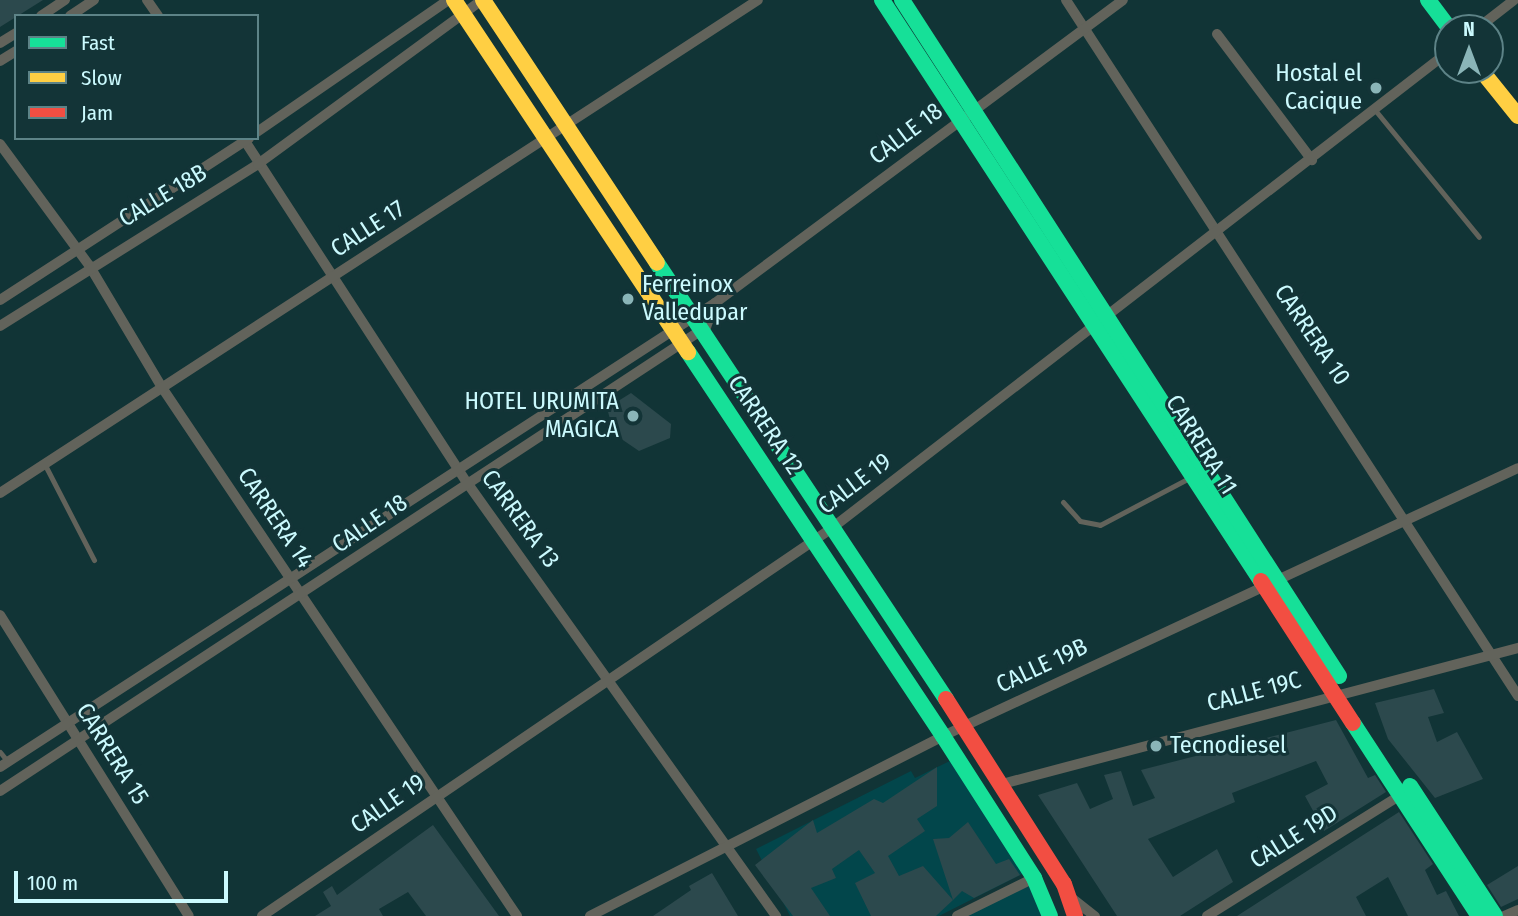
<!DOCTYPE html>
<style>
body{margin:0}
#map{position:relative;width:1518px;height:916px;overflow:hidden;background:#113436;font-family:"Fira Sans Condensed",sans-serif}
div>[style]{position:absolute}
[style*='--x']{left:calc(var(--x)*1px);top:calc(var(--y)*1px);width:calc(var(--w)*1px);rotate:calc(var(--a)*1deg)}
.built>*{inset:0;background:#02464b}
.building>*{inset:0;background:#2c494d}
.lane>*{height:5px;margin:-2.5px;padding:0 2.5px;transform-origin:2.5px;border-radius:2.5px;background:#62635b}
.street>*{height:10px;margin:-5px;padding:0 5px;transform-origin:5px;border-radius:5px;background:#62635b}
.fast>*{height:16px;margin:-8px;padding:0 8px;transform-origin:8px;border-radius:8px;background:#16e098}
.slow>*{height:16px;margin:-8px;padding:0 8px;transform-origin:8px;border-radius:8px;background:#ffcf43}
.jam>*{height:16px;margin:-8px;padding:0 8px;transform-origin:8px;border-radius:8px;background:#f24e42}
.dots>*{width:19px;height:19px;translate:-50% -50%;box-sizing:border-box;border:4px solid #133437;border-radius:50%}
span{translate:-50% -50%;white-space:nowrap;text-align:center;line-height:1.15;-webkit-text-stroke:6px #133437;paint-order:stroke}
.poi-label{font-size:24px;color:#cbfafe}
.right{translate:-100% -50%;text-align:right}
.left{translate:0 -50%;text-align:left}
.street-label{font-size:24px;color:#cbfafe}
.legend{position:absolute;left:14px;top:14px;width:245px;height:126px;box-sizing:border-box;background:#133437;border:2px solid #5d8387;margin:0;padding:9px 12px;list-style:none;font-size:21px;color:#cbfafe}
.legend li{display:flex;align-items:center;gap:14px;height:35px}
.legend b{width:35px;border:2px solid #5d8387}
.north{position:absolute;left:1434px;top:14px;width:70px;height:70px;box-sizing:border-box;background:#133437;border:2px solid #5d8387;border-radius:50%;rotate:0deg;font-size:19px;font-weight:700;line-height:28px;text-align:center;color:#cbfafe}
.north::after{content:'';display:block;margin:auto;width:24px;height:32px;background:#8ab5b8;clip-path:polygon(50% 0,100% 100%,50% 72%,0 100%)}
.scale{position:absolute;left:14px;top:871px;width:214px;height:32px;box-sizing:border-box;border:4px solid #cbfafe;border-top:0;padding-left:9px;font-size:21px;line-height:24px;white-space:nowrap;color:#cbfafe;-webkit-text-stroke:5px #133437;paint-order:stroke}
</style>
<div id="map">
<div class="built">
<i style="clip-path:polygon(964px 754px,1024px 873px,939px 916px,790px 916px,756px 849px,911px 771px,915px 778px)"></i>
<i style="clip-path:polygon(1037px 880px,1046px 916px,959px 916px)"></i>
</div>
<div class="building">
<i style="clip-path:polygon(0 0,43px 0,0 27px)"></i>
<i style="clip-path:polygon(631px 393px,671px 424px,670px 438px,639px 451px,614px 434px,607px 408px)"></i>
<i style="clip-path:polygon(1434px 689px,1444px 713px,1428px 717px,1437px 742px,1457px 732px,1483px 779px,1435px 798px,1388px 739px,1375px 703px)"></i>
<i style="clip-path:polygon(1336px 720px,1368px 778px,1375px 775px,1386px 792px,1324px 831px,1305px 796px,1328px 784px,1316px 761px,1232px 793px,1235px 802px,1148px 839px,1173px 877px,1217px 849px,1233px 882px,1180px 916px,1117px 916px,1038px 795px,1077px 783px,1090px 809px,1113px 799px,1104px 775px,1121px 771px,1133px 806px,1155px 798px,1141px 770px)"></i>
<i style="clip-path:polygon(937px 767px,937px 806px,917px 819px,925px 831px,888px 856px,899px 876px,923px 866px,953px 900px,936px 916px,871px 916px,855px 883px,875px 873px,859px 850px,832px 869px,836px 878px,811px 888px,830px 916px,793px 916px,755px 865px,813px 820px,817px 833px,874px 799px,883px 803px)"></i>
<i style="clip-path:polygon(1399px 812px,1433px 864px,1425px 870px,1437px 895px,1446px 891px,1459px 916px,1408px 916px,1388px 877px,1356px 897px,1366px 916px,1237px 916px)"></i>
<i style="clip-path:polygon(968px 822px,996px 864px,1009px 859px,1020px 875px,974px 898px,962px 891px,953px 900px,933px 839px,949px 838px)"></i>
<i style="clip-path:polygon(433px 825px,499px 916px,426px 916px,408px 892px,379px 909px,383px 916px,315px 916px,331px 906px,323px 892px,332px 886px,337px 895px)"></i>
<i style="clip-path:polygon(1518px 866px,1518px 899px,1501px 907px,1487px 885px)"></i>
<i style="clip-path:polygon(712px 873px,738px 916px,653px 916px,691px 890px,689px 886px)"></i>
</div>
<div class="lane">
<i style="--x:1375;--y:110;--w:164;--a:50.7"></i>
<i style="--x:45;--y:465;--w:107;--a:62.7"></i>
<i style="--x:1063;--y:502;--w:25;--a:48"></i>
<i style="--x:1080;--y:521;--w:20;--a:11"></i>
<i style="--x:1100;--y:525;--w:103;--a:-27.8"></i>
<i style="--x:0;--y:752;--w:13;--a:51"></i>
</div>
<div class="street">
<i style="--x:147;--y:0;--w:19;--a:55"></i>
<i style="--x:1066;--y:0;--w:830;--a:57"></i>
<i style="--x:41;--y:16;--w:29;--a:-34"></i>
<i style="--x:70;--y:16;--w:29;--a:-34"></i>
<i style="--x:1478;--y:28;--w:46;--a:-37.9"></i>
<i style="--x:1217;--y:34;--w:158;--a:53"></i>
<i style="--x:0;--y:43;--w:19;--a:-32"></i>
<i style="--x:0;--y:61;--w:19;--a:-32"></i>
<i style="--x:257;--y:132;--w:232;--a:-34.6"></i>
<i style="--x:243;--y:138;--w:413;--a:57"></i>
<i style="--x:468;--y:484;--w:531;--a:54.51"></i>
<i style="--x:0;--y:144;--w:150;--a:53.7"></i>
<i style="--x:89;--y:265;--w:144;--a:59.2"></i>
<i style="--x:163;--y:389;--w:635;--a:56.11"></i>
<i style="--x:0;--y:300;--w:297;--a:-33"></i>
<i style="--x:0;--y:326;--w:305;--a:-32.1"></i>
<i style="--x:258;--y:164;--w:278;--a:-36.2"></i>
<i style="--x:0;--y:493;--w:904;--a:-33.04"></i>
<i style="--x:0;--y:615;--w:355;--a:57.9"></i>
<i style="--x:0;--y:767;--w:852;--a:-32.98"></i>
<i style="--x:715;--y:303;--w:508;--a:-36.6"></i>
<i style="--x:1002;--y:784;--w:534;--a:-14.77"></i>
<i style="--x:0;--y:791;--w:845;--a:-33.31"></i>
<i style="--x:706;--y:327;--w:26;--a:-69"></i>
<i style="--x:1069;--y:896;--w:33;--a:38"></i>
<i style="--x:262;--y:916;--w:690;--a:-34.24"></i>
<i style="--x:832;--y:528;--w:778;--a:-37.69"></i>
<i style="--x:590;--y:916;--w:396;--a:-27"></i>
<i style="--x:943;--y:736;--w:634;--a:-24.99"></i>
<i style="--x:957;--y:916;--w:86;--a:-26.3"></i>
<i style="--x:1207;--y:916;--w:230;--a:-32"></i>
<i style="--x:1504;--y:916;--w:15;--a:-23"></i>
</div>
<div class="fast">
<i style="--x:882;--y:0;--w:694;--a:56.88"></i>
<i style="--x:902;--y:0;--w:805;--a:57.12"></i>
<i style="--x:1428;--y:0;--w:35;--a:53"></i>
<i style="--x:657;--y:263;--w:523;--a:56.46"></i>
<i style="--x:688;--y:352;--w:461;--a:56.4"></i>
<i style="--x:943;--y:736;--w:169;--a:57.3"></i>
<i style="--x:1034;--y:878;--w:41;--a:67.2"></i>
<i style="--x:1353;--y:723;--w:230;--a:56.9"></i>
<i style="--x:1410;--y:786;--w:155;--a:56.8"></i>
</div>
<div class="slow">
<i style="--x:454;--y:0;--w:423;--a:56.4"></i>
<i style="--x:483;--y:0;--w:315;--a:56.5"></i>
<i style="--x:1481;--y:70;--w:59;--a:51.2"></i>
</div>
<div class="jam">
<i style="--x:1261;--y:581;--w:169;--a:57.1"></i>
<i style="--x:946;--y:699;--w:219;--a:57.5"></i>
<i style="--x:1064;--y:884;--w:34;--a:71"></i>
</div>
<div class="dots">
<i style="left:1376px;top:88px;background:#8ab5b8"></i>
<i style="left:628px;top:299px;background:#8ab5b8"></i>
<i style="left:633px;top:416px;background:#8ab5b8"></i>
<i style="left:1156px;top:746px;background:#8ab5b8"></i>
</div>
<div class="poi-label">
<span class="right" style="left:1362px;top:88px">Hostal el<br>Cacique</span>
<span class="left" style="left:642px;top:299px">Ferreinox<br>Valledupar</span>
<span class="right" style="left:619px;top:416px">HOTEL URUMITA<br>MAGICA</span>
<span class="left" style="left:1170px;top:746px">Tecnodiesel</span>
</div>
<div class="street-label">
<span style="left:906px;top:134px;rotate:-37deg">CALLE 18</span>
<span style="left:163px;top:196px;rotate:-31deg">CALLE 18B</span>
<span style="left:368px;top:229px;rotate:-33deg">CALLE 17</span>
<span style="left:1312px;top:335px;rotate:56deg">CARRERA 10</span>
<span style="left:765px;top:425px;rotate:56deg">CARRERA 12</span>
<span style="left:1201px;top:445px;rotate:58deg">CARRERA 11</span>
<span style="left:855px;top:484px;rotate:-37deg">CALLE 19</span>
<span style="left:275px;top:518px;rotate:56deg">CARRERA 14</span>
<span style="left:520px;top:519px;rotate:54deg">CARRERA 13</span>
<span style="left:370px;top:524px;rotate:-34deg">CALLE 18</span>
<span style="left:1042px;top:666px;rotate:-25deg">CALLE 19B</span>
<span style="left:1254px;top:692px;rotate:-15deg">CALLE 19C</span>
<span style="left:112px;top:754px;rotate:58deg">CARRERA 15</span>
<span style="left:388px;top:804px;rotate:-35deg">CALLE 19</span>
<span style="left:1294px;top:837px;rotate:-32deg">CALLE 19D</span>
</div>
<ul class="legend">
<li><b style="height:9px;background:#16e098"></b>Fast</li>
<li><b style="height:9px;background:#ffcf43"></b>Slow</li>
<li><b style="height:9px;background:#f24e42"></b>Jam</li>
</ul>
<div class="north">N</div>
<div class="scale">100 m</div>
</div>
